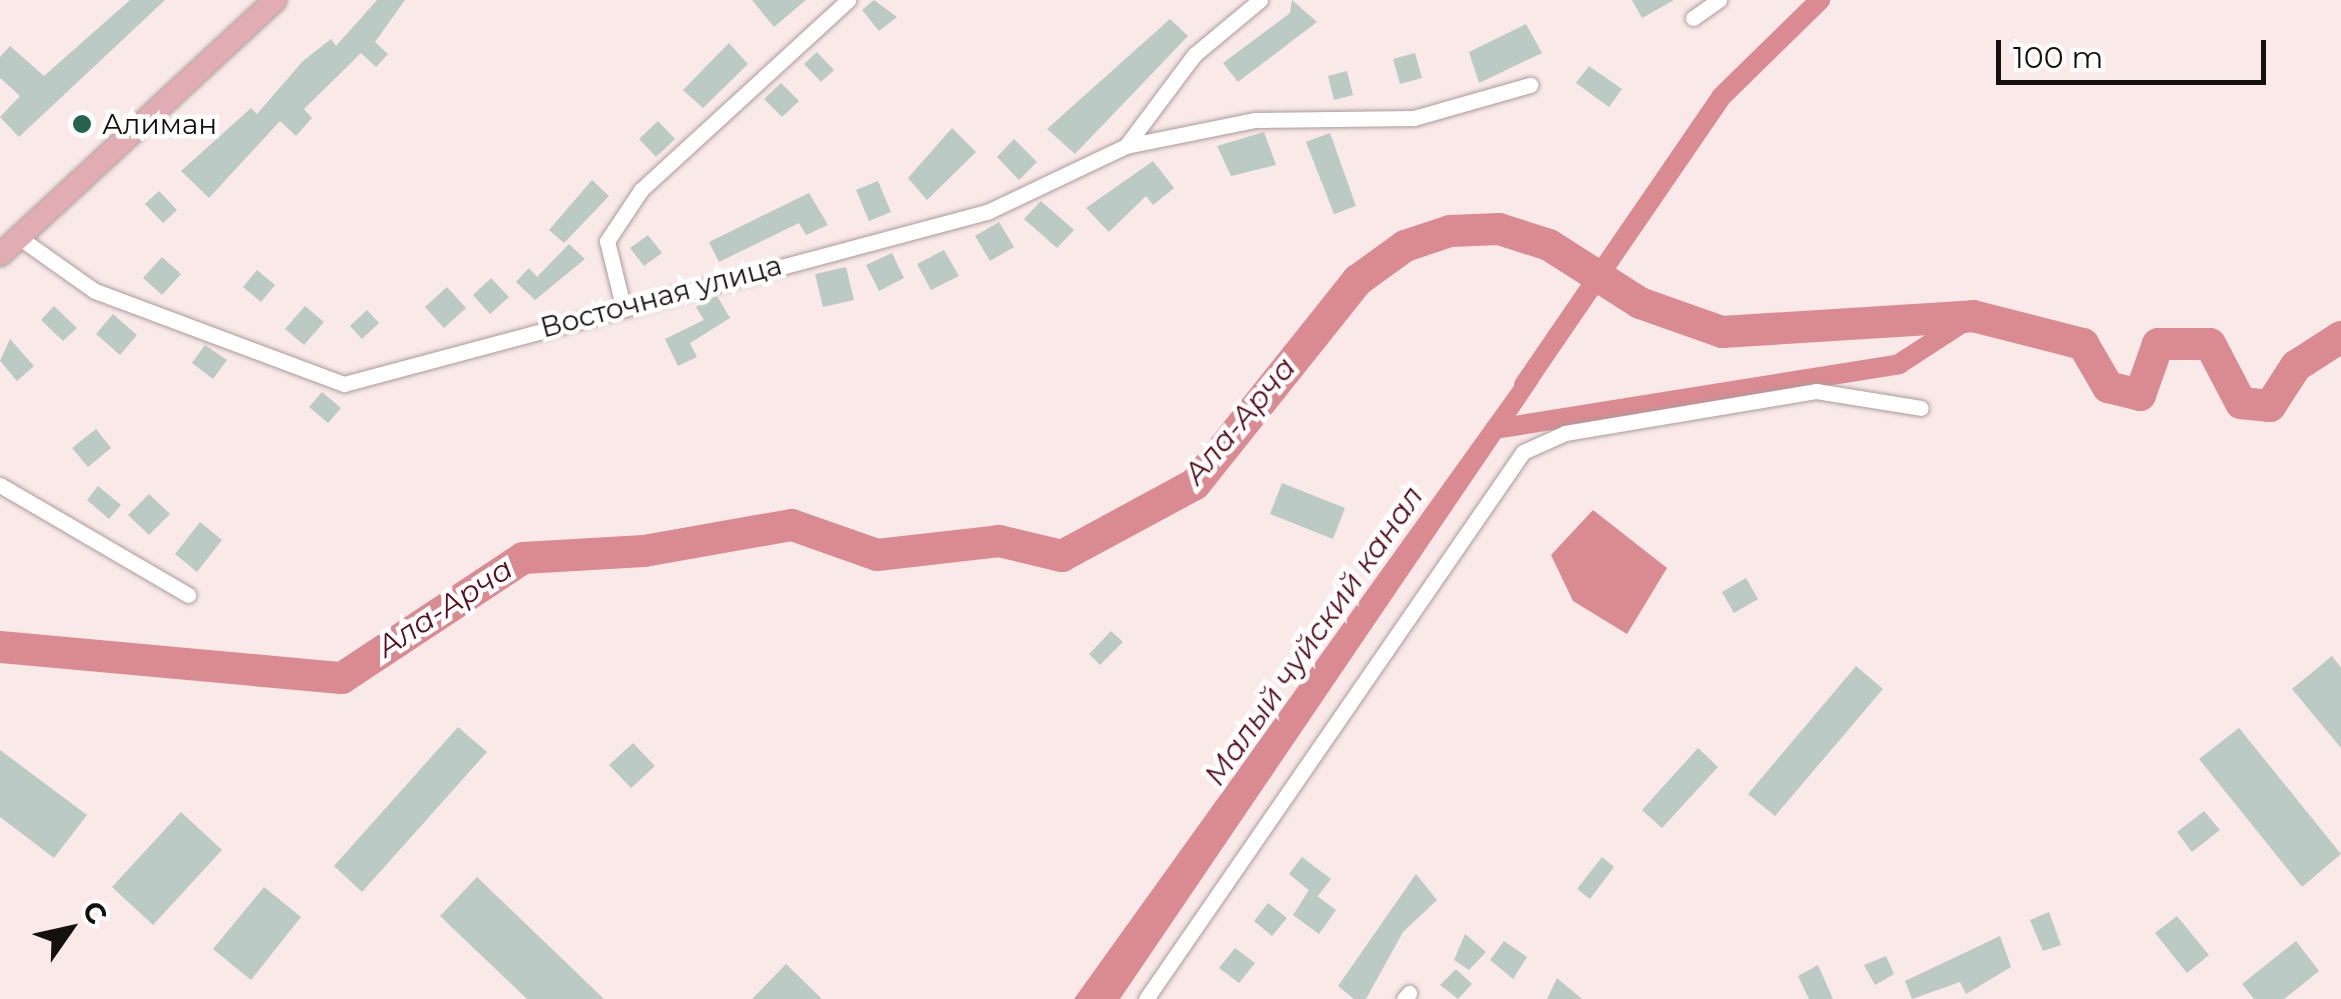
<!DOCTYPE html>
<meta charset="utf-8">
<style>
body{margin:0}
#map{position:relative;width:2341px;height:999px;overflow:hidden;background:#fae9e9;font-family:Montserrat,sans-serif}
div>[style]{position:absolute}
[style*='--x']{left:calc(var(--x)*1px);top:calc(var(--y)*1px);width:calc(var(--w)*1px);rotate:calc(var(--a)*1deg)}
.water>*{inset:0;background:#da8b91}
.canal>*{height:20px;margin:-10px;padding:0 10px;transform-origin:10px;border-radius:10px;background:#da8b91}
.river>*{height:32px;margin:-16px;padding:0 16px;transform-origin:16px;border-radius:16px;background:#da8b91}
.building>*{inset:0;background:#bbcac4}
.roads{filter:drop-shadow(0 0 2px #ab9b9c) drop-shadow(0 0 2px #ab9b9c)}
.street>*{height:15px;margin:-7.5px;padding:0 7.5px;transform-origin:7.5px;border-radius:7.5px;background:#fff}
.primary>*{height:22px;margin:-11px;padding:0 11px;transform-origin:11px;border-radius:11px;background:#e1adb2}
.dots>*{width:28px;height:28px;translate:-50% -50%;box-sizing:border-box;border:5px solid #fff;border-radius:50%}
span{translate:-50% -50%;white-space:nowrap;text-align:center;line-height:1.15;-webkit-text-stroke:9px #fff;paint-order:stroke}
.poi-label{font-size:28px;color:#151010}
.left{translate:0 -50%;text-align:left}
.street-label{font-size:28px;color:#151010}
.water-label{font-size:30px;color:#57101e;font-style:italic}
.north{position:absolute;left:20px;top:879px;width:100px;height:100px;-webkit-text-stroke:8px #fff;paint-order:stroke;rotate:56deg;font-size:28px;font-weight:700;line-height:40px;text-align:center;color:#151010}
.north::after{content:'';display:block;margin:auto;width:35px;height:45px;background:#151010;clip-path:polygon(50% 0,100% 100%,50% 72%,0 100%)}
.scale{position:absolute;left:1996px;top:40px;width:270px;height:45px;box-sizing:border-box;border:5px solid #151010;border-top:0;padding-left:12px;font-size:30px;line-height:35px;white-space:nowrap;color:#151010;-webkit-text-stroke:8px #fff;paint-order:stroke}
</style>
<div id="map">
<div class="water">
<i style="clip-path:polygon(1531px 362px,1542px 368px,1538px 383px,1120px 999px,1074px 999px)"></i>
<i style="clip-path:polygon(1593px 510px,1667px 568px,1627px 634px,1573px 601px,1551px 555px)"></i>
</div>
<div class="canal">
<i style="--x:1524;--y:385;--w:349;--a:-55.6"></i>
<i style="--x:1721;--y:97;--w:139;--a:-44.4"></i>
<i style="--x:1495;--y:429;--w:409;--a:-9.1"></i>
<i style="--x:1899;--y:364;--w:88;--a:-33"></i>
</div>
<div class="river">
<i style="--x:0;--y:647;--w:343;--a:5.2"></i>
<i style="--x:342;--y:678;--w:217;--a:-33.5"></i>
<i style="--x:523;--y:558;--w:121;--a:-3.3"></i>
<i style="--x:644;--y:551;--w:150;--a:-10"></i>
<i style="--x:792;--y:525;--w:90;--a:19.4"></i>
<i style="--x:877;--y:555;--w:123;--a:-6.5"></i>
<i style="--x:999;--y:541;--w:65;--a:13.4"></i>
<i style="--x:1062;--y:556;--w:151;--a:-28.4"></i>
<i style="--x:1195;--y:484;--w:261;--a:-51.4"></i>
<i style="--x:1358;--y:280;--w:58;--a:-35.9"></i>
<i style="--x:1405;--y:246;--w:47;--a:-18.4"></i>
<i style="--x:1450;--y:231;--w:49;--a:-2.3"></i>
<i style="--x:1499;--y:229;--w:52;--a:17.7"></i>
<i style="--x:1549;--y:245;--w:108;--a:32.5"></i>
<i style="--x:1640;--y:303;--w:87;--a:19.5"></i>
<i style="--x:1722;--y:332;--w:252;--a:-3.6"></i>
<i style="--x:1973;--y:316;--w:114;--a:14.3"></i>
<i style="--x:2083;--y:344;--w:50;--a:59.8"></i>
<i style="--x:2108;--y:387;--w:33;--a:14"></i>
<i style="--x:2140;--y:395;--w:54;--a:-70.6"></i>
<i style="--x:2158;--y:344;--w:52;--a:0"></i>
<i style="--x:2210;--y:344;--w:67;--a:62.3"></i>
<i style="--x:2241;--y:403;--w:29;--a:6"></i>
<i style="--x:2270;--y:406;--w:48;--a:-57"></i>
<i style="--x:2296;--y:366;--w:54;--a:-32.8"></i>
</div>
<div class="building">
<i style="clip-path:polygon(130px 0,165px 0,19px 137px,0 117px,20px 96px,0 78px,0 57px,10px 46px,44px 76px)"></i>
<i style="clip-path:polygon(377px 0,405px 0,375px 42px,388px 54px,376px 67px,361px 53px,304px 109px,312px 118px,296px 136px,280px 121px,209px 198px,181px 171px,251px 108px,257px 114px,303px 61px,331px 39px,336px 46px)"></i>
<i style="clip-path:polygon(752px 0,806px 0,774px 27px)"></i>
<i style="clip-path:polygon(874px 0,897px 17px,879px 31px,862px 10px)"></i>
<i style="clip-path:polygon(1292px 0,1317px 22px,1238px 82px,1223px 63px,1290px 13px)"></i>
<i style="clip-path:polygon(1632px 0,1674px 0,1642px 18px)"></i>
<i style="clip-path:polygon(1170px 19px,1188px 36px,1075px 154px,1047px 129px)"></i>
<i style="clip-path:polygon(1526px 24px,1542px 53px,1479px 83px,1469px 52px)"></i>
<i style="clip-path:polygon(729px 43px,748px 64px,703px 108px,683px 90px)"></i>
<i style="clip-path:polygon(817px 52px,834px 70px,821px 82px,804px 64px)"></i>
<i style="clip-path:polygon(1415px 53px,1422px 78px,1400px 84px,1393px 59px)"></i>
<i style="clip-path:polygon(1589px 66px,1622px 89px,1609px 107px,1576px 83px)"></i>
<i style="clip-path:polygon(1347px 71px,1353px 95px,1334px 100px,1328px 76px)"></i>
<i style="clip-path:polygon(781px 83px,799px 101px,782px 117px,764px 99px)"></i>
<i style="clip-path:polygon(658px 121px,675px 139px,656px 157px,639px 139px)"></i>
<i style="clip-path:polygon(952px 128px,976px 152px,927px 200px,908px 178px)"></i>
<i style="clip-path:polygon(1264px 132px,1276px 165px,1231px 176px,1217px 146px)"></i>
<i style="clip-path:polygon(1330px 133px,1356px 206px,1334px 214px,1306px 142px)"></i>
<i style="clip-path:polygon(1014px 139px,1037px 162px,1019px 180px,997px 157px)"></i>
<i style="clip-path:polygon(1153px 161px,1174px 188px,1153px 205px,1146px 196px,1109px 232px,1086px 208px)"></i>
<i style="clip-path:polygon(592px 180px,609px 196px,564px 243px,549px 230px)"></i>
<i style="clip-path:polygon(878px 181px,891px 212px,869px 221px,856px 190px)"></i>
<i style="clip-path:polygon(159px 191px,177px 210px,163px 223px,145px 204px)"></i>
<i style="clip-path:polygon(809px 193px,828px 225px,806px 235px,799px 223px,719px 262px,709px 242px)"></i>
<i style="clip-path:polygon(1041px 201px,1074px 230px,1057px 248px,1024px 219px)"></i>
<i style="clip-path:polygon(999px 222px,1014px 247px,990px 261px,975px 236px)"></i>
<i style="clip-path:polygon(648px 235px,662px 253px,644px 266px,630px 248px)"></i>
<i style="clip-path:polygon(569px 244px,585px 259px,535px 300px,516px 282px,529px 268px,537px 277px)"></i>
<i style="clip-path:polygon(944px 250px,959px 276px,931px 290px,917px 264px)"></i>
<i style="clip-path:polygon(892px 253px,904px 278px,879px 291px,866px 265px)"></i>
<i style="clip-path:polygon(162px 257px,181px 274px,162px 295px,143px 278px)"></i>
<i style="clip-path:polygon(846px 267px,854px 300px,823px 307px,815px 274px)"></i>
<i style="clip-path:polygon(257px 270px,275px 285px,261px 302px,243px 287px)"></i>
<i style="clip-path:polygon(491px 278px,509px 297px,490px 314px,473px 295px)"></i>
<i style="clip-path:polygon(447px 287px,466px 308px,444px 328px,425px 307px)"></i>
<i style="clip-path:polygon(717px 296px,730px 318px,690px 343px,697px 357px,678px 366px,665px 339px,704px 320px,696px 307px)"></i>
<i style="clip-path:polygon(54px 306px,77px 328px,63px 341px,41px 320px)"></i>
<i style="clip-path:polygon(305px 306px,324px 322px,304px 345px,285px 329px)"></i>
<i style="clip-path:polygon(367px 310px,379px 323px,362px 339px,350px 326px)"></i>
<i style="clip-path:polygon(113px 314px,137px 335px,120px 355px,96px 334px)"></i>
<i style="clip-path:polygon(10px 339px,34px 366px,17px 381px,0 361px)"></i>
<i style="clip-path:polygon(205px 345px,227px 360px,213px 379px,192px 363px)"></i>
<i style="clip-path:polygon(322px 392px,341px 408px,328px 423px,309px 407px)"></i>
<i style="clip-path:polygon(96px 429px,111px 448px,88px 467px,72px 448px)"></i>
<i style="clip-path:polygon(1282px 483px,1345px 508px,1333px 539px,1270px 514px)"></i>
<i style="clip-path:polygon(98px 486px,121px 505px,109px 519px,87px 500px)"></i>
<i style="clip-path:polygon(149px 494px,170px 514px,149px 535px,128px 515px)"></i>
<i style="clip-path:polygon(200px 522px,222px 540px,197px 572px,175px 554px)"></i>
<i style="clip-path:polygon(1746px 578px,1758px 599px,1734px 613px,1722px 592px)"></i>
<i style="clip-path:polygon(1111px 631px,1123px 642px,1100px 665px,1089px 654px)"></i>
<i style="clip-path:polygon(2332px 656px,2341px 668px,2341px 748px,2292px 689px)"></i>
<i style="clip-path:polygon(1856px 666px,1883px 689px,1775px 816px,1748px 794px)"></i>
<i style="clip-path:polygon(458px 727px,487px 752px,362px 892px,334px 866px)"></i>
<i style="clip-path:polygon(2239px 728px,2341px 854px,2302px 887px,2199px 759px)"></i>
<i style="clip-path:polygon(633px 743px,655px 766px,631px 788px,609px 765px)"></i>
<i style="clip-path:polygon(1698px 748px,1718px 767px,1662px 828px,1642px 810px)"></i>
<i style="clip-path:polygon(0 750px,87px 815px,54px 858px,0 817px)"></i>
<i style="clip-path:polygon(2204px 811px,2220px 830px,2192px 852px,2177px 832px)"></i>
<i style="clip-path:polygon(181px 812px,222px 850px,153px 925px,112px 887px)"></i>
<i style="clip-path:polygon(1302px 857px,1331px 879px,1317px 897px,1289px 874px)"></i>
<i style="clip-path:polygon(1602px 857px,1614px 867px,1590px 899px,1577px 889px)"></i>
<i style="clip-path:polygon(1416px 874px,1437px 900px,1403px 932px,1366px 999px,1354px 999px,1338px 986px)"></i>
<i style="clip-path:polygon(477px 877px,604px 999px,527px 999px,440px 916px)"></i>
<i style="clip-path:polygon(264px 887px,301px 917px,251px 980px,213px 949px)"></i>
<i style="clip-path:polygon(1309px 890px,1336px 910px,1319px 934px,1293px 915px)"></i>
<i style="clip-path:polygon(1268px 903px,1287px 918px,1272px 936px,1254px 921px)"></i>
<i style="clip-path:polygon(2049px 912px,2061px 945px,2043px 951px,2030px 920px)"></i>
<i style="clip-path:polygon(2177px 916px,2209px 955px,2187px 973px,2155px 933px)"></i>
<i style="clip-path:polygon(1465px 934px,1486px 952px,1469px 970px,1454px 960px)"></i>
<i style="clip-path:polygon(2000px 936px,2011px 967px,1966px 994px,1960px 982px,1912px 999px,1905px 981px)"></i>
<i style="clip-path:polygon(1504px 941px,1527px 957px,1513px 979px,1490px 960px)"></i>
<i style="clip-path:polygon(2296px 941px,2319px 971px,2284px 999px,2254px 999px,2242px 984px)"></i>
<i style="clip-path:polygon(1235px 948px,1255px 963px,1239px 983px,1219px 968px)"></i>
<i style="clip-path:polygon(1886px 956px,1894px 974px,1875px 985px,1864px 965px)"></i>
<i style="clip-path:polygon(786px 964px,822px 999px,752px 999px)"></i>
<i style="clip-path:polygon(1818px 965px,1833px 999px,1809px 999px,1798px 976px)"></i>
<i style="clip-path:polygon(1456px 969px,1472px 984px,1458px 999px,1440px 985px)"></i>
<i style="clip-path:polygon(1557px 978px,1582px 999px,1547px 999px)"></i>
</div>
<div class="roads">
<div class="street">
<i style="--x:1693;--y:18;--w:32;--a:-35"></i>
<i style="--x:1126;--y:146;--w:132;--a:-11.4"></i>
<i style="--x:1255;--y:120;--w:159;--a:-0.7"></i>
<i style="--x:1414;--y:118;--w:121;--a:-15.9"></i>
<i style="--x:17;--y:236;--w:95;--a:35.2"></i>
<i style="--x:95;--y:291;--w:266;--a:20.5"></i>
<i style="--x:344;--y:384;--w:666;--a:-14.98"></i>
<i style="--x:987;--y:212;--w:154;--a:-25.4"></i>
<i style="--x:1126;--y:146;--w:114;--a:-53.2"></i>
<i style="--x:1194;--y:55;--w:86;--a:-39.8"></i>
<i style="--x:623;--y:306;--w:67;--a:-103.8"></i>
<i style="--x:607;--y:241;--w:61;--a:-56.3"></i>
<i style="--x:641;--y:190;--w:281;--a:-42.5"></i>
<i style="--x:0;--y:485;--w:218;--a:30.3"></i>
<i style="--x:1146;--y:999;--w:664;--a:-55.42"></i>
<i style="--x:1523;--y:452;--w:46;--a:-24.3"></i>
<i style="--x:1565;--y:433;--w:254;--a:-9.5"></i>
<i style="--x:1816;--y:391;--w:106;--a:9.2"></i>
<i style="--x:1404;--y:999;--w:8;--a:-50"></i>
</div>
<div class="primary">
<i style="--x:0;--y:255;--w:375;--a:-42.8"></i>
</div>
</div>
<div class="dots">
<i style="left:82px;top:124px;background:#26634e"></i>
</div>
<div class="poi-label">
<span class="left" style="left:102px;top:124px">Алиман</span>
</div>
<div class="street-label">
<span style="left:661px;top:296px;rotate:-15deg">Восточная улица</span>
</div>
<div class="water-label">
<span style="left:1240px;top:421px;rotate:-50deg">Ала-Арча</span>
<span style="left:445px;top:608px;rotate:-33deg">Ала-Арча</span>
<span style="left:1314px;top:636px;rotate:-55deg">Малый чуйский канал</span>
</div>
<div class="north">С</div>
<div class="scale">100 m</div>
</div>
